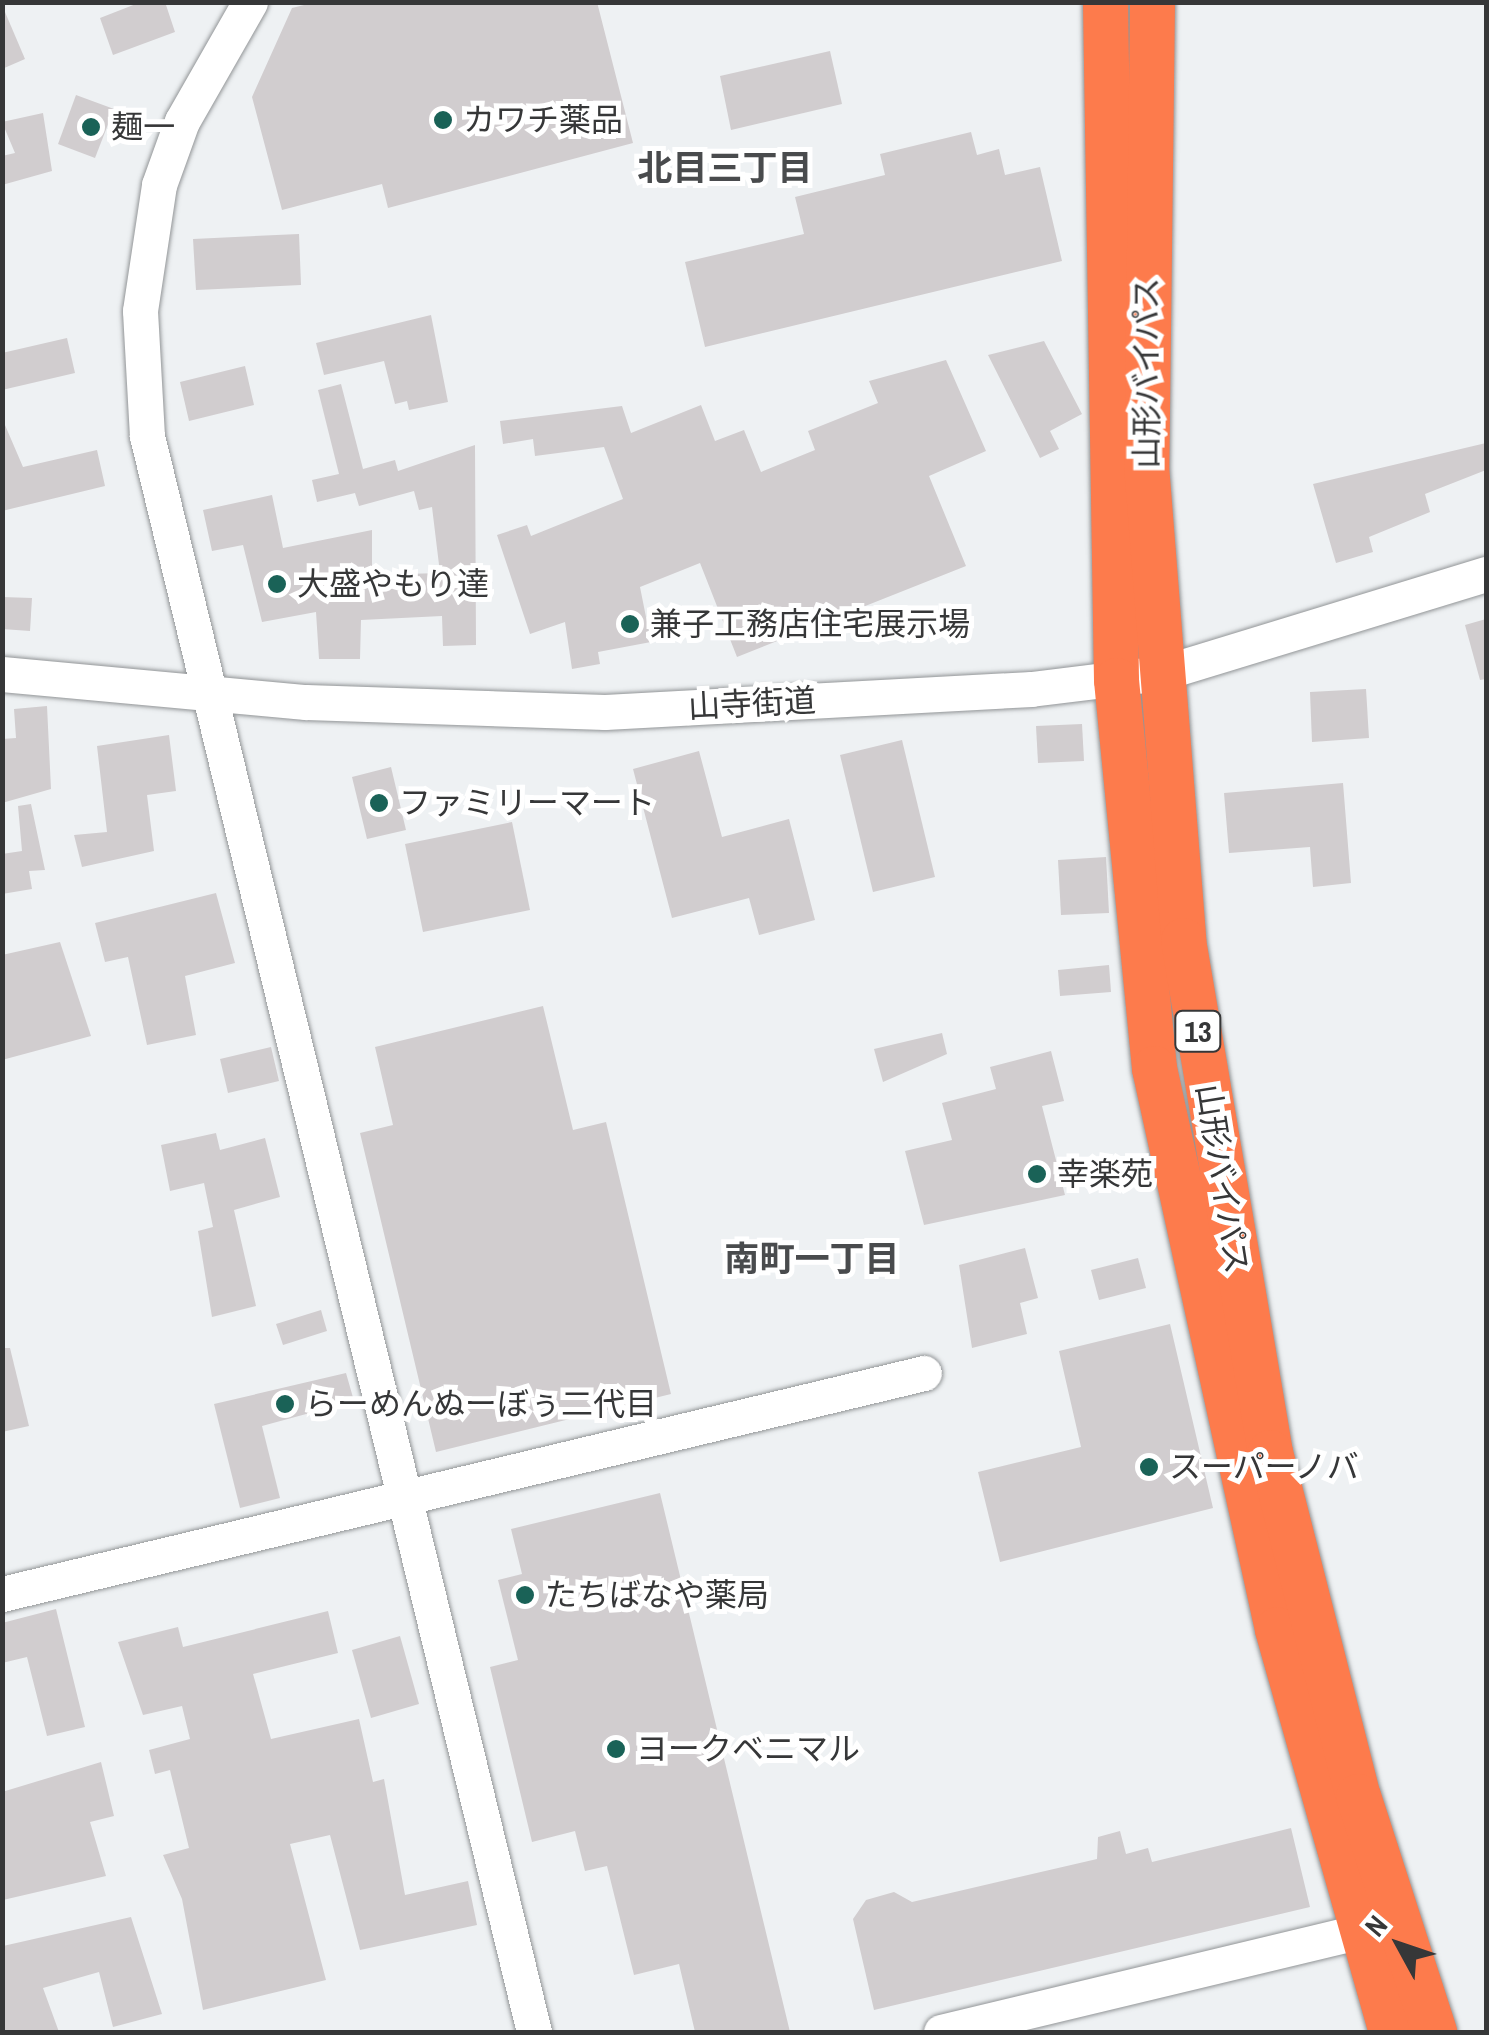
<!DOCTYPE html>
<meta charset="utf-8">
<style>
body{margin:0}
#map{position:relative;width:1489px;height:2035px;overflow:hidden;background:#eef1f3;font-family:"Archivo Narrow","Noto Sans JP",sans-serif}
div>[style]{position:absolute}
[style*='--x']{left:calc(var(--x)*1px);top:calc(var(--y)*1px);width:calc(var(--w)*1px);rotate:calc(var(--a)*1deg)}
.building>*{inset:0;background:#d1cdcf}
.roads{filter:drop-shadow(0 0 2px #929597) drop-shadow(0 0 2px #929597)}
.secondary>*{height:35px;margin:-17.5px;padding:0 17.5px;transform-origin:17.5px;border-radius:17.5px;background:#fff}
.highway>*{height:45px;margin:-22.5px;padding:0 22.5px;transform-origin:22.5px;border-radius:22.5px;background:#fd7b4c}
.dots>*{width:28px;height:28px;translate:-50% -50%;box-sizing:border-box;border:5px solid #fff;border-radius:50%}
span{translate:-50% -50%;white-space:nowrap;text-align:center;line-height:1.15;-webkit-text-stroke:10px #fff;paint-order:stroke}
.shield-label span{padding:2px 8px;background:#fff;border:2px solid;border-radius:8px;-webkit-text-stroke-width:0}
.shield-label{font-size:30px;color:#363738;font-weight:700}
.poi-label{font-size:32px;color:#363738}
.left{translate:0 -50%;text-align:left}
.street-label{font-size:32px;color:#363738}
.neighbourhood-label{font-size:35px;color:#494b4d;font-weight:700}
.frame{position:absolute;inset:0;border:5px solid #363738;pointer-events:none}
.north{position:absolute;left:1349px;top:1895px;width:100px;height:100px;-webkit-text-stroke:8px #fff;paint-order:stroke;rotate:310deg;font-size:28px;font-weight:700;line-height:40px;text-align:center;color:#363738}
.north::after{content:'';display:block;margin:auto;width:35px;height:45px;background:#363738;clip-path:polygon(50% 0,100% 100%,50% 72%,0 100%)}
</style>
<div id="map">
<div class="building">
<i style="clip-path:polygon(141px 2px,165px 2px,175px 32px,113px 55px,100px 18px)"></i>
<i style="clip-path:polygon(316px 2px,597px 2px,633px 143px,388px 208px,382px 184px,282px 210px,252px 97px,292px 8px)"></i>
<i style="clip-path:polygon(2px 5px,25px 59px,2px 69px)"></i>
<i style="clip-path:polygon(830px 51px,842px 104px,731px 130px,720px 76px)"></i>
<i style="clip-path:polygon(76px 95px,114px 109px,95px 158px,58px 144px)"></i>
<i style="clip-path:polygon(43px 113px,52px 171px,2px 185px,2px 156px,15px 153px,2px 122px)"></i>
<i style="clip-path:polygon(971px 132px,977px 155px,999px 149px,1005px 175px,1040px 167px,1062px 261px,705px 347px,685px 262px,804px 234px,795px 197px,885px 175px,880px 154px)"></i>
<i style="clip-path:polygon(299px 234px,301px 285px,196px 290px,193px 239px)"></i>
<i style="clip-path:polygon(431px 315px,448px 402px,409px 410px,407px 401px,395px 404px,384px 361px,324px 375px,316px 343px)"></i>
<i style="clip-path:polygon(67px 338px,75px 373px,2px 390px,2px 353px)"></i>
<i style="clip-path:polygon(1044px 341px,1082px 414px,1050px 431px,1059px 449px,1040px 458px,988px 355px)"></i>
<i style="clip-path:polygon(946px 360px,986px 451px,929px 476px,966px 566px,737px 657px,700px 563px,640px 587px,651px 642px,598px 652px,600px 664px,572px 669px,565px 622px,530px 634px,497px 535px,527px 525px,531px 536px,623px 499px,604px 447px,535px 456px,533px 439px,503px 444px,500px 421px,622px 406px,631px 433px,701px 405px,715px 441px,744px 430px,761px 472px,815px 450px,808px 431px,878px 403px,869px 381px)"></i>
<i style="clip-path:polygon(245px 366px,254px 405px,189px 421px,180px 382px)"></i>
<i style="clip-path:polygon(341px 384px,363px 469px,395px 460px,398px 471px,475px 445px,476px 645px,443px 646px,442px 616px,361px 620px,360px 659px,319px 659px,316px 612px,262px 622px,243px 545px,212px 551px,203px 510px,272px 495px,283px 548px,372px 530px,372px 575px,440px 573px,432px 507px,419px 510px,414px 491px,359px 506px,355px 493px,317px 502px,312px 480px,339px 474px,318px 390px)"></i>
<i style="clip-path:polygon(2px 418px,23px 467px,97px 450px,105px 486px,2px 511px)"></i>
<i style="clip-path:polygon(1486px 443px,1486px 470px,1425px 494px,1430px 512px,1369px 537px,1373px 552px,1336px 563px,1313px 484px)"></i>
<i style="clip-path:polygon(2px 597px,32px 598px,30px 631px,2px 629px)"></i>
<i style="clip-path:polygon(1486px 619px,1486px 679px,1480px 680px,1465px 625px)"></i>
<i style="clip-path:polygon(1366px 689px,1369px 738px,1312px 742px,1310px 692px)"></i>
<i style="clip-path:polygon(47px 706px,51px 789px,2px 803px,2px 739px,16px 738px,14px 709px)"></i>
<i style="clip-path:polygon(1082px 724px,1084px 761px,1038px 763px,1036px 726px)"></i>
<i style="clip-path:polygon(169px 735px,176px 791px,147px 795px,154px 851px,82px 867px,74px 835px,107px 832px,97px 746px)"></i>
<i style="clip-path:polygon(902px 740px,935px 877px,873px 892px,840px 755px)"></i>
<i style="clip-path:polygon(699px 751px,722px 837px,789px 819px,815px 920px,759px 935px,749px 898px,672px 918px,633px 769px)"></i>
<i style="clip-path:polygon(391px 767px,406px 830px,367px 839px,352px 777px)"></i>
<i style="clip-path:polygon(1343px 783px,1351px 883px,1313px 887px,1310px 847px,1229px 853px,1224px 793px)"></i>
<i style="clip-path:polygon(31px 804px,45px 870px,29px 871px,32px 889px,2px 894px,2px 854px,22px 851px,18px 806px)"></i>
<i style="clip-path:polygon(512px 822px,530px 910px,423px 932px,405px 844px)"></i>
<i style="clip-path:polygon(1106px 857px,1109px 913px,1061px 915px,1058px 860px)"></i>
<i style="clip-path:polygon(216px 893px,235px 963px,185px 976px,196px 1035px,147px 1045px,128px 957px,105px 962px,95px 923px)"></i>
<i style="clip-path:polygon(60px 942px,91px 1036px,2px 1060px,2px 955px)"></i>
<i style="clip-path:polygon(1109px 965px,1111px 992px,1060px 996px,1058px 970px)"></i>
<i style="clip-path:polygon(543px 1006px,573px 1130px,606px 1122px,671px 1394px,436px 1452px,360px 1133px,393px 1125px,375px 1047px)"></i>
<i style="clip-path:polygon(942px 1033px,947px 1054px,883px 1082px,874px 1049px)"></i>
<i style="clip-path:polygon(271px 1047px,279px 1081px,228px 1093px,220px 1059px)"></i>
<i style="clip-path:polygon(1051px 1051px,1064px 1101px,1042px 1106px,1065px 1195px,924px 1225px,905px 1151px,952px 1140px,942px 1103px,996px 1089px,990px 1067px)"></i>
<i style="clip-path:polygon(216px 1133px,220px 1150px,265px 1138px,280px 1197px,234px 1210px,256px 1306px,212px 1317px,198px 1231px,213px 1227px,204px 1183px,170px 1191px,161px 1145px)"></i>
<i style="clip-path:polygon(1025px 1248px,1038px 1298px,1020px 1303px,1027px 1334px,972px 1348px,959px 1265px)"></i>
<i style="clip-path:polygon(1138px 1258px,1146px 1288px,1099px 1300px,1091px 1270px)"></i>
<i style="clip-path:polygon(321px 1310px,327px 1331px,283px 1345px,276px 1324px)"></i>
<i style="clip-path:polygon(1170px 1324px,1213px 1508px,1000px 1562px,978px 1472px,1081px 1447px,1059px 1351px)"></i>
<i style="clip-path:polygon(2px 1348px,10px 1348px,29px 1426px,2px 1432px)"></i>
<i style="clip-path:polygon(346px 1373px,354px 1401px,262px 1426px,280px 1498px,240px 1508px,214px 1404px)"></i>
<i style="clip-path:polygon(660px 1493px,790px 2032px,695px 2032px,679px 1964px,634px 1975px,607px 1866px,585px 1871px,575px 1831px,532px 1842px,490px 1667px,518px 1660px,498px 1580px,522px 1574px,511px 1529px)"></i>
<i style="clip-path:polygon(56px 1609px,85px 1727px,47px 1736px,27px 1657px,2px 1663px,2px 1623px)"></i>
<i style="clip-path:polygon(328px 1611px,338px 1653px,253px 1674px,271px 1739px,359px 1719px,373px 1782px,384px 1779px,405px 1895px,468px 1881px,477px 1925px,360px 1950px,330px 1835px,290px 1844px,326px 1980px,203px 2010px,182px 1899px,163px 1855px,189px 1848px,170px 1770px,155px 1774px,149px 1750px,190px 1739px,182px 1706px,143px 1715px,118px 1642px,178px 1627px,183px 1647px)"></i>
<i style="clip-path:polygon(400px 1636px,419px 1704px,371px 1718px,352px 1650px)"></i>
<i style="clip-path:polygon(101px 1762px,114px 1816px,90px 1822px,106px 1876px,3px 1900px,2px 1792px)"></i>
<i style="clip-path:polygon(1291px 1828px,1310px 1907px,874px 2010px,853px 1919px,866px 1900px,894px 1892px,912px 1902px,1097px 1859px,1098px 1837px,1120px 1831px,1126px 1854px,1148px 1848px,1152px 1862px)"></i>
<i style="clip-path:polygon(131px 1917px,162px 2014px,113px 2027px,99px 1972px,43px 1988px,59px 2032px,2px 2032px,3px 1946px)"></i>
</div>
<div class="roads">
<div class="secondary">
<i style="--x:250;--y:2;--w:137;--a:119.7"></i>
<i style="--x:182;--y:121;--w:68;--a:109.8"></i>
<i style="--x:159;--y:185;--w:127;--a:98.6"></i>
<i style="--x:140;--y:311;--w:125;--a:86.8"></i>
<i style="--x:147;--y:436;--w:1642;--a:76.37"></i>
<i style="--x:2;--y:674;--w:305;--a:5.3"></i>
<i style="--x:306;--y:702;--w:299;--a:1.9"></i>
<i style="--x:605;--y:712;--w:427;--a:-3.1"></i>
<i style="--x:1031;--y:689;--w:132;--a:-7"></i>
<i style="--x:1162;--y:673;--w:339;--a:-17"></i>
<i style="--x:2;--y:1594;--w:948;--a:-13.48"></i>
<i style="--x:941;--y:2032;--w:429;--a:-13.5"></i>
</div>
<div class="highway">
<i style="--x:1105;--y:2;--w:678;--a:89.07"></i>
<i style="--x:1116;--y:680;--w:390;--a:84.4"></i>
<i style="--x:1154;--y:1068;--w:574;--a:77.63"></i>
<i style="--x:1277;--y:1629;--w:419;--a:74.2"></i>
<i style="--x:1152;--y:2;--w:463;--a:90.7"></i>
<i style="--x:1146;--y:465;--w:476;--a:85.5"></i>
<i style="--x:1183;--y:940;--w:519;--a:80.36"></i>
<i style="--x:1270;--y:1452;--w:355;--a:75.7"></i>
<i style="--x:1358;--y:1796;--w:248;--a:72.1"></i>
</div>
</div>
<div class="dots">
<i style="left:443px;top:120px;background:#1a6257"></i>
<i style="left:91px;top:127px;background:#1a6257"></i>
<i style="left:277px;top:584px;background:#1a6257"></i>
<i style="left:630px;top:624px;background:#1a6257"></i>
<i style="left:379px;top:803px;background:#1a6257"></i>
<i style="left:1037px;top:1174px;background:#1a6257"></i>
<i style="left:285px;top:1404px;background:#1a6257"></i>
<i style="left:1149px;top:1467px;background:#1a6257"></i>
<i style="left:525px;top:1595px;background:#1a6257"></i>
<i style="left:616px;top:1749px;background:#1a6257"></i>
</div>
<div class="shield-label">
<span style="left:1198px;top:1031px">13</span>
</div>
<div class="poi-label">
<span class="left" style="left:463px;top:120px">カワチ薬品</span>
<span class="left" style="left:111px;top:127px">麺一</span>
<span class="left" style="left:297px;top:584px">大盛やもり達</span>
<span class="left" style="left:650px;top:624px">兼子工務店住宅展示場</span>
<span class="left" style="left:399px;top:803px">ファミリーマート</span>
<span class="left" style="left:1057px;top:1174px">幸楽苑</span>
<span class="left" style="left:305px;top:1404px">らーめんぬーぼぅ二代目</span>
<span class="left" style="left:1169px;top:1467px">スーパーノバ</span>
<span class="left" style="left:545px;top:1595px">たちばなや薬局</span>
<span class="left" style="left:636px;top:1749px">ヨークベニマル</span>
</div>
<div class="street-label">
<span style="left:1147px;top:373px;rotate:-90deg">山形バイパス</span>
<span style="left:752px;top:704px;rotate:-3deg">山寺街道</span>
<span style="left:1222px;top:1179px;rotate:81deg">山形バイパス</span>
</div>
<div class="neighbourhood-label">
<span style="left:725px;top:168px">北目三丁目</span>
<span style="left:812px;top:1259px">南町一丁目</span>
</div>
<div class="frame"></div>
<div class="north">N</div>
</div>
